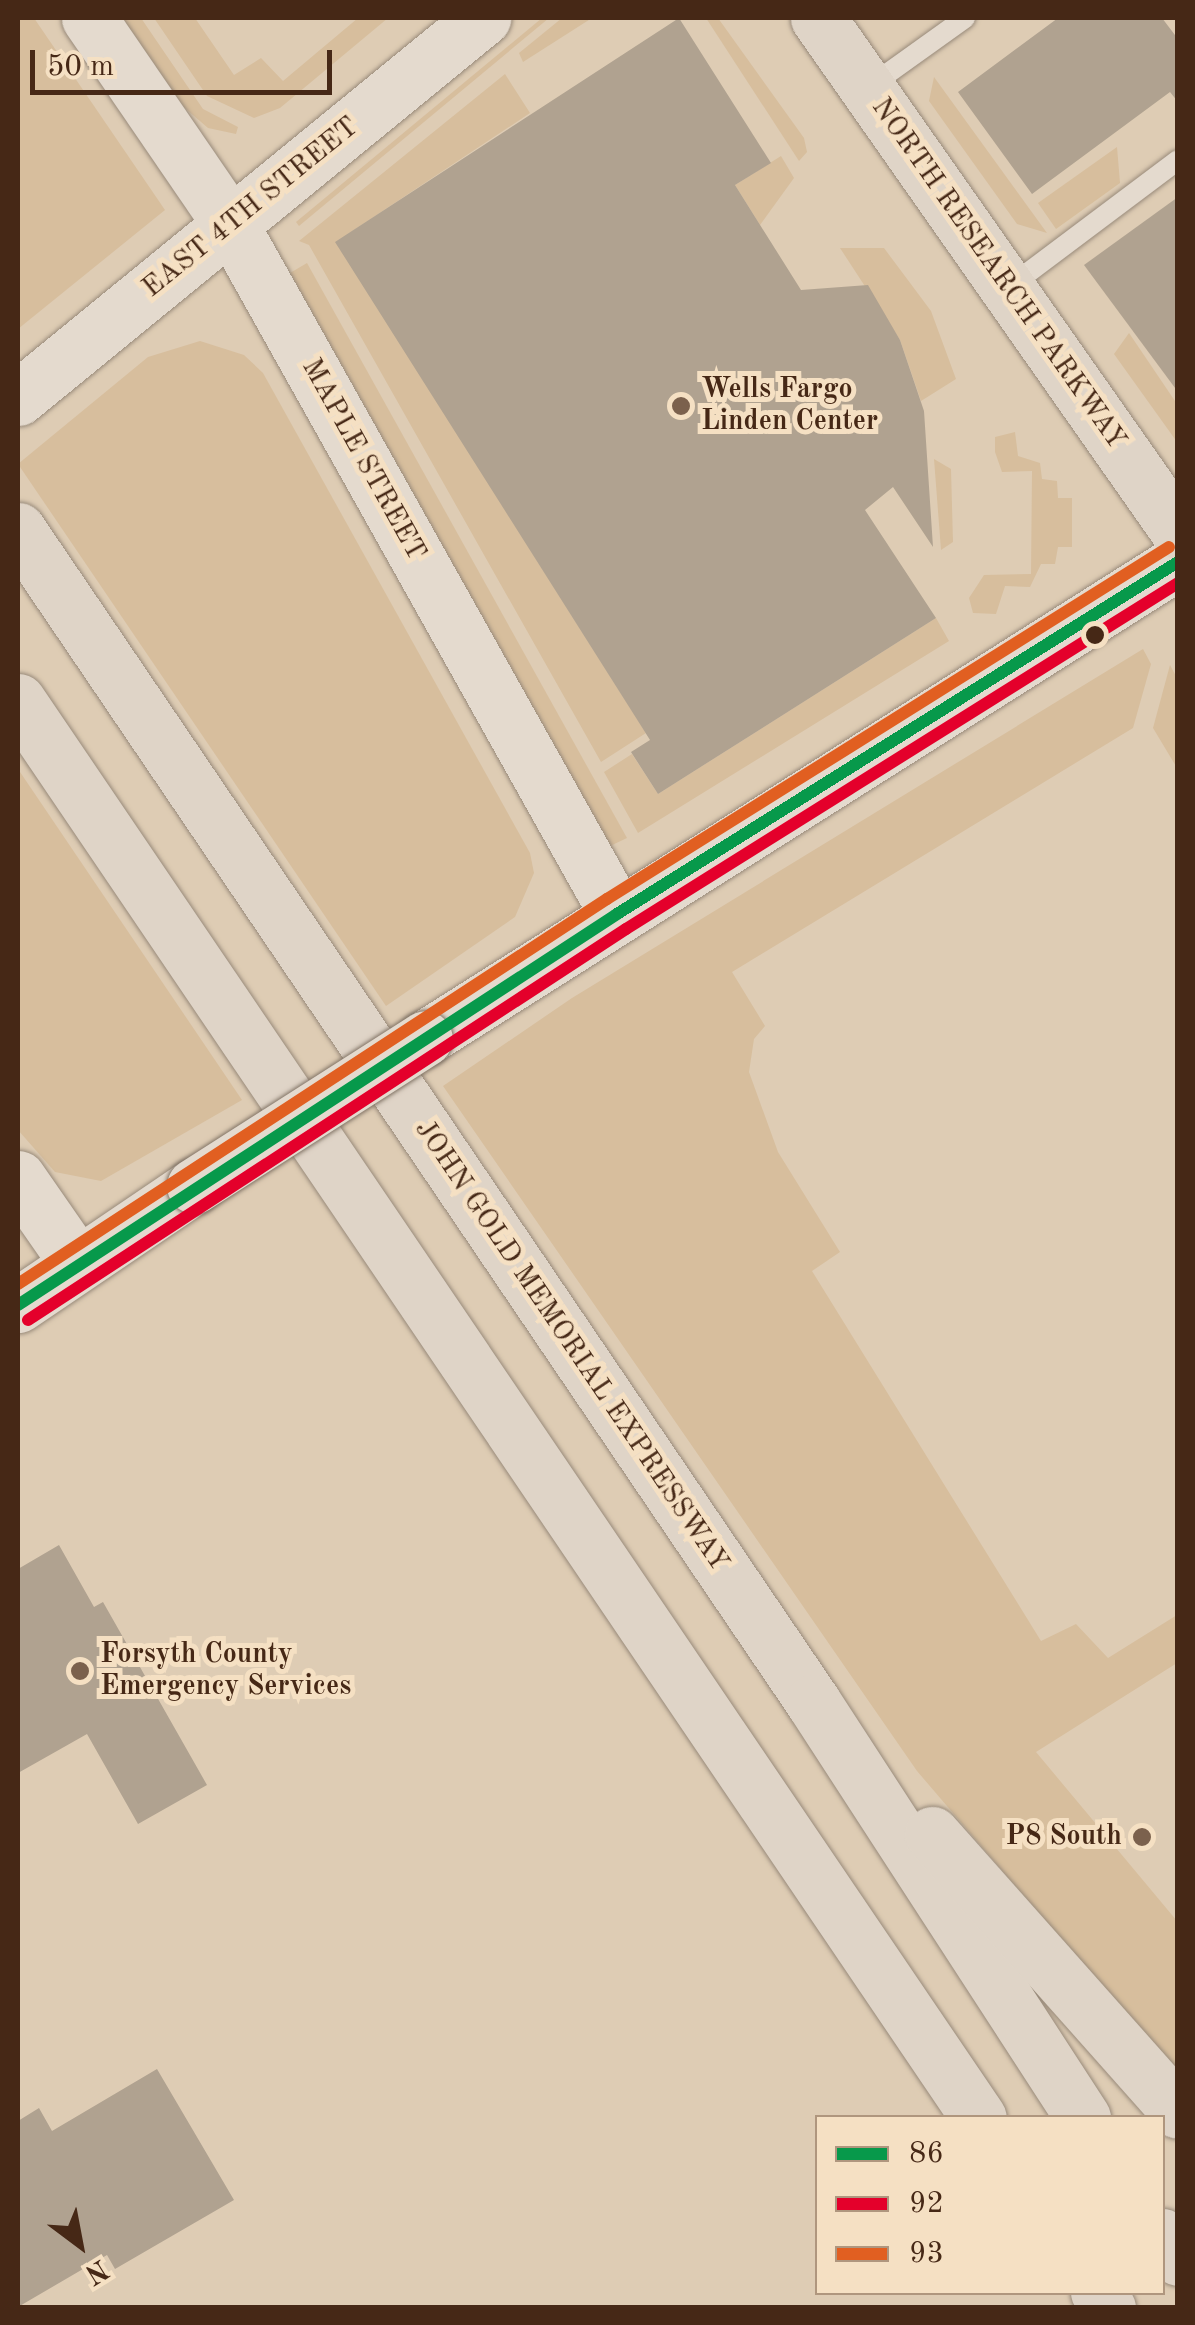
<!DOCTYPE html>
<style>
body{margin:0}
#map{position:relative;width:1195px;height:2325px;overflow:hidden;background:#deccb4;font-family:"Old Standard TT",serif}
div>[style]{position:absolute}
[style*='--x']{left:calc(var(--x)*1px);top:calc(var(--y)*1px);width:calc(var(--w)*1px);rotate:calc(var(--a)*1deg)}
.green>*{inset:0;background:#d7be9d}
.building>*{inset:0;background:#b0a290}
.roads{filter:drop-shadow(0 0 2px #988a7a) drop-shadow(0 0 2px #988a7a)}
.lane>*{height:20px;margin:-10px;padding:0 10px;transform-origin:10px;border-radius:10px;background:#e4dace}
.secondary>*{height:55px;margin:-27.5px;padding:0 27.5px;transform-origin:27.5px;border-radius:27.5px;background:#e4dace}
.primary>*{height:55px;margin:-27.5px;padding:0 27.5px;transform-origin:27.5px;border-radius:27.5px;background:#dfd4c7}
.highway>*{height:55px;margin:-27.5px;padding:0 27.5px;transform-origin:27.5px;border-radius:27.5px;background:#dfd4c7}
.bridges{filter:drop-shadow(0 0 2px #827466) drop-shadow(0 0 2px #827466)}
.secondary-bridge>*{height:55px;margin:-27.5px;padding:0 27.5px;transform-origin:27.5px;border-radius:27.5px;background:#e4dace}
.bus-1>*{height:12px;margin:-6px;padding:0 6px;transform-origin:6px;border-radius:6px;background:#07994b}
.bus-2>*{height:12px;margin:-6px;padding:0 6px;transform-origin:6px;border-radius:6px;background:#e4002b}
.bus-3>*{height:12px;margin:-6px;padding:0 6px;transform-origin:6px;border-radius:6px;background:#e15f21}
.dots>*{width:28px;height:28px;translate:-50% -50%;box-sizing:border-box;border:5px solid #f5e0c3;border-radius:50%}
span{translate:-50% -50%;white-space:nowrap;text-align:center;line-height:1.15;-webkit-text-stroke:10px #f5e0c3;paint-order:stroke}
.street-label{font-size:28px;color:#462816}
.poi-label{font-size:28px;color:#462816;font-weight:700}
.left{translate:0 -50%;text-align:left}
.right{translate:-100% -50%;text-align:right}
.frame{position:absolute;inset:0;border:20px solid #462816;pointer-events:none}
.legend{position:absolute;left:815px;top:2115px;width:350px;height:180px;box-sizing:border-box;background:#f5e0c3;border:2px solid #af967e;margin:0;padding:12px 18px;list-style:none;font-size:30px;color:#462816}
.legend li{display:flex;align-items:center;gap:20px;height:50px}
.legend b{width:50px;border:2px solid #af967e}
.north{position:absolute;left:30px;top:2195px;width:100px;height:100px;-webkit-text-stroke:8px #f5e0c3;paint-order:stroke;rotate:148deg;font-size:28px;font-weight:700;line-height:40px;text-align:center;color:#462816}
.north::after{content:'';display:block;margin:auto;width:35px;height:45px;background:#462816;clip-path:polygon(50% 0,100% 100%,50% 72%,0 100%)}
.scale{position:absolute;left:30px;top:50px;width:302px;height:45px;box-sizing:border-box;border:5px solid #462816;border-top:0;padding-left:12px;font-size:30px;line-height:35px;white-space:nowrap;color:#462816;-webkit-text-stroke:8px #f5e0c3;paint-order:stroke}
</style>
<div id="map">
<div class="green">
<i style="clip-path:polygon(18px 18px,34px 18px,165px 210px,18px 329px)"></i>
<i style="clip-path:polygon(122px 18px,141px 18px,203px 109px,238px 127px,236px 134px,208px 128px,179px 103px)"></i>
<i style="clip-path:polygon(154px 18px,195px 18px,234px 75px,261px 58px,283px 81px,358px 18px,388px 18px,280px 108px,254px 118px,207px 96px)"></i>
<i style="clip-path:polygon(542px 18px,549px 18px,299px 226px,296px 222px)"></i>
<i style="clip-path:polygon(562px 18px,592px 18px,523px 62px,519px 53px)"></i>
<i style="clip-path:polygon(706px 18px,718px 18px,804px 138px,807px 152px,799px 161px)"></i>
<i style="clip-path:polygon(505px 74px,530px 113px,336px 242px,646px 733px,601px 762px,309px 245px,299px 241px)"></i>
<i style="clip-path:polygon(934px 77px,1047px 233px,1017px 224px,929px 101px)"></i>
<i style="clip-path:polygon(1117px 147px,1120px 183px,1056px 229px,1038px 203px)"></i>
<i style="clip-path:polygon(781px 156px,794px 178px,760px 225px,735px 185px)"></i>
<i style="clip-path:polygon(884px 248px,931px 311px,956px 379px,921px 401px,900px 340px,840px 248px)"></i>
<i style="clip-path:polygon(307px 263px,627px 838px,610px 846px,290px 273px)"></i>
<i style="clip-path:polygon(1129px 333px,1177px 404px,1177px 442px,1114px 354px)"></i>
<i style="clip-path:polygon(200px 341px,244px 355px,263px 373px,530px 853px,534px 873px,515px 917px,386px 1006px,18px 464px,148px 357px)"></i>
<i style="clip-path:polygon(1015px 432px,1018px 456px,1040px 463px,1042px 479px,1057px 481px,1058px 498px,1072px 498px,1072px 547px,1058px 547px,1055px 564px,1041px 564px,1030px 587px,1005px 586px,996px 614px,973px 613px,969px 598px,984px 575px,1031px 574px,1032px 471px,1002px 472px,995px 452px,995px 437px)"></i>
<i style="clip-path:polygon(934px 459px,951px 469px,953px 542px,941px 550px)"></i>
<i style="clip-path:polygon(936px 618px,949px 641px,638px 833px,604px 772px,632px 754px,658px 794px)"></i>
<i style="clip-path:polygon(1143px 649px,1151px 664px,1133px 728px,732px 972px,765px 1026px,754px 1039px,749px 1072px,778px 1152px,840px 1252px,812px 1271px,1041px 1641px,1076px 1624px,1108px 1658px,1177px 1615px,1177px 1663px,1036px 1752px,1177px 1921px,1177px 2075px,917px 1771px,443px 1086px,572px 998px)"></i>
<i style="clip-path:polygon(1170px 665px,1177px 678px,1177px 768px,1153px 728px)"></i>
<i style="clip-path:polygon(18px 769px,242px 1100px,101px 1181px,55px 1172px,18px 1130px)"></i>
</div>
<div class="building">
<i style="clip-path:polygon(679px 18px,771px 163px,735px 185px,801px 290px,868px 285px,900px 340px,924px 411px,933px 547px,893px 487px,865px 510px,936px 618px,658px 794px,631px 752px,650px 740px,335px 242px)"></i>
<i style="clip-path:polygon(1058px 18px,1162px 18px,1178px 39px,1178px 102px,1170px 92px,1032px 194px,958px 92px)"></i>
<i style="clip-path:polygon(1178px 197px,1178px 392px,1084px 265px)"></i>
<i style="clip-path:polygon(59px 1545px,94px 1607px,103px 1602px,207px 1785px,138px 1824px,87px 1734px,18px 1773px,18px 1569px)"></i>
<i style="clip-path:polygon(157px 2069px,234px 2200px,115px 2269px,107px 2255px,18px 2307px,18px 2121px,39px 2108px,52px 2131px)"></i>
</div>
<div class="roads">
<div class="lane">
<i style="--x:870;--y:86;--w:117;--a:-35.6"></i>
<i style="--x:1009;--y:287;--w:211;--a:-36.9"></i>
</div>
<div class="secondary">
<i style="--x:89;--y:18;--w:251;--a:55.6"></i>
<i style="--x:231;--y:225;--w:790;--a:60.74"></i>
<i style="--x:18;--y:398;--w:601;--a:-39.26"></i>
<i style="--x:425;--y:1038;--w:891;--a:-32.3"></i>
<i style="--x:18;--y:1178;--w:103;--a:55.2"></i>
<i style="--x:18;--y:1305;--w:212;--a:-34.1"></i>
</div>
<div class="primary">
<i style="--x:818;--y:18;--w:627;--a:54.94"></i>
</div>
<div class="highway">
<i style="--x:18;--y:530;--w:1416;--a:55.85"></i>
<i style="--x:813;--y:1702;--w:496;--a:57"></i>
<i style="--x:18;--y:701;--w:1712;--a:55.86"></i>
<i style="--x:932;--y:1834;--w:370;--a:48.4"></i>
<i style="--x:1162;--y:2236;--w:27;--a:54"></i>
<i style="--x:1098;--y:2292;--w:19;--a:58"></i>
</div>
</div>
<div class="bridges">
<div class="secondary-bridge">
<i style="--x:194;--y:1186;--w:274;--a:-32.6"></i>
</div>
</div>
<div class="bus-1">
<i style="--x:18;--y:1305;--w:715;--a:-33.13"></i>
<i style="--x:617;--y:914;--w:662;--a:-32.11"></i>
</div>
<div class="bus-2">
<i style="--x:28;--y:1320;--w:714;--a:-33.18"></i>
<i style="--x:626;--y:929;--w:651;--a:-32.08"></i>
</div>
<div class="bus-3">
<i style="--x:18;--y:1284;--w:704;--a:-33.17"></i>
<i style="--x:607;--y:899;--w:663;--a:-32.06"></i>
</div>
<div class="dots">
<i style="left:681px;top:406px;background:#7b614d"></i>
<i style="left:1095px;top:635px;background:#462816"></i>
<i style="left:80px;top:1671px;background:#7b614d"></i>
<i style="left:1142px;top:1837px;background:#7b614d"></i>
</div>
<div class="street-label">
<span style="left:251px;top:208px;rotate:-39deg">EAST 4TH STREET</span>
<span style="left:998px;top:274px;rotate:55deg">NORTH RESEARCH PARKWAY</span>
<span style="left:363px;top:460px;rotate:61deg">MAPLE STREET</span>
<span style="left:571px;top:1346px;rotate:56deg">JOHN GOLD MEMORIAL EXPRESSWAY</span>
</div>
<div class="poi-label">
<span class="left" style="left:701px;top:406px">Wells Fargo<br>Linden Center</span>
<span class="left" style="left:100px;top:1671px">Forsyth County<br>Emergency Services</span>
<span class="right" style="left:1122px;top:1837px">P8 South</span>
</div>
<div class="frame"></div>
<ul class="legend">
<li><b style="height:12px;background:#07994b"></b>86</li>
<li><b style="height:12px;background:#e4002b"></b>92</li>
<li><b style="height:12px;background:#e15f21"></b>93</li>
</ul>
<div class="north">N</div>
<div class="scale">50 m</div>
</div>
